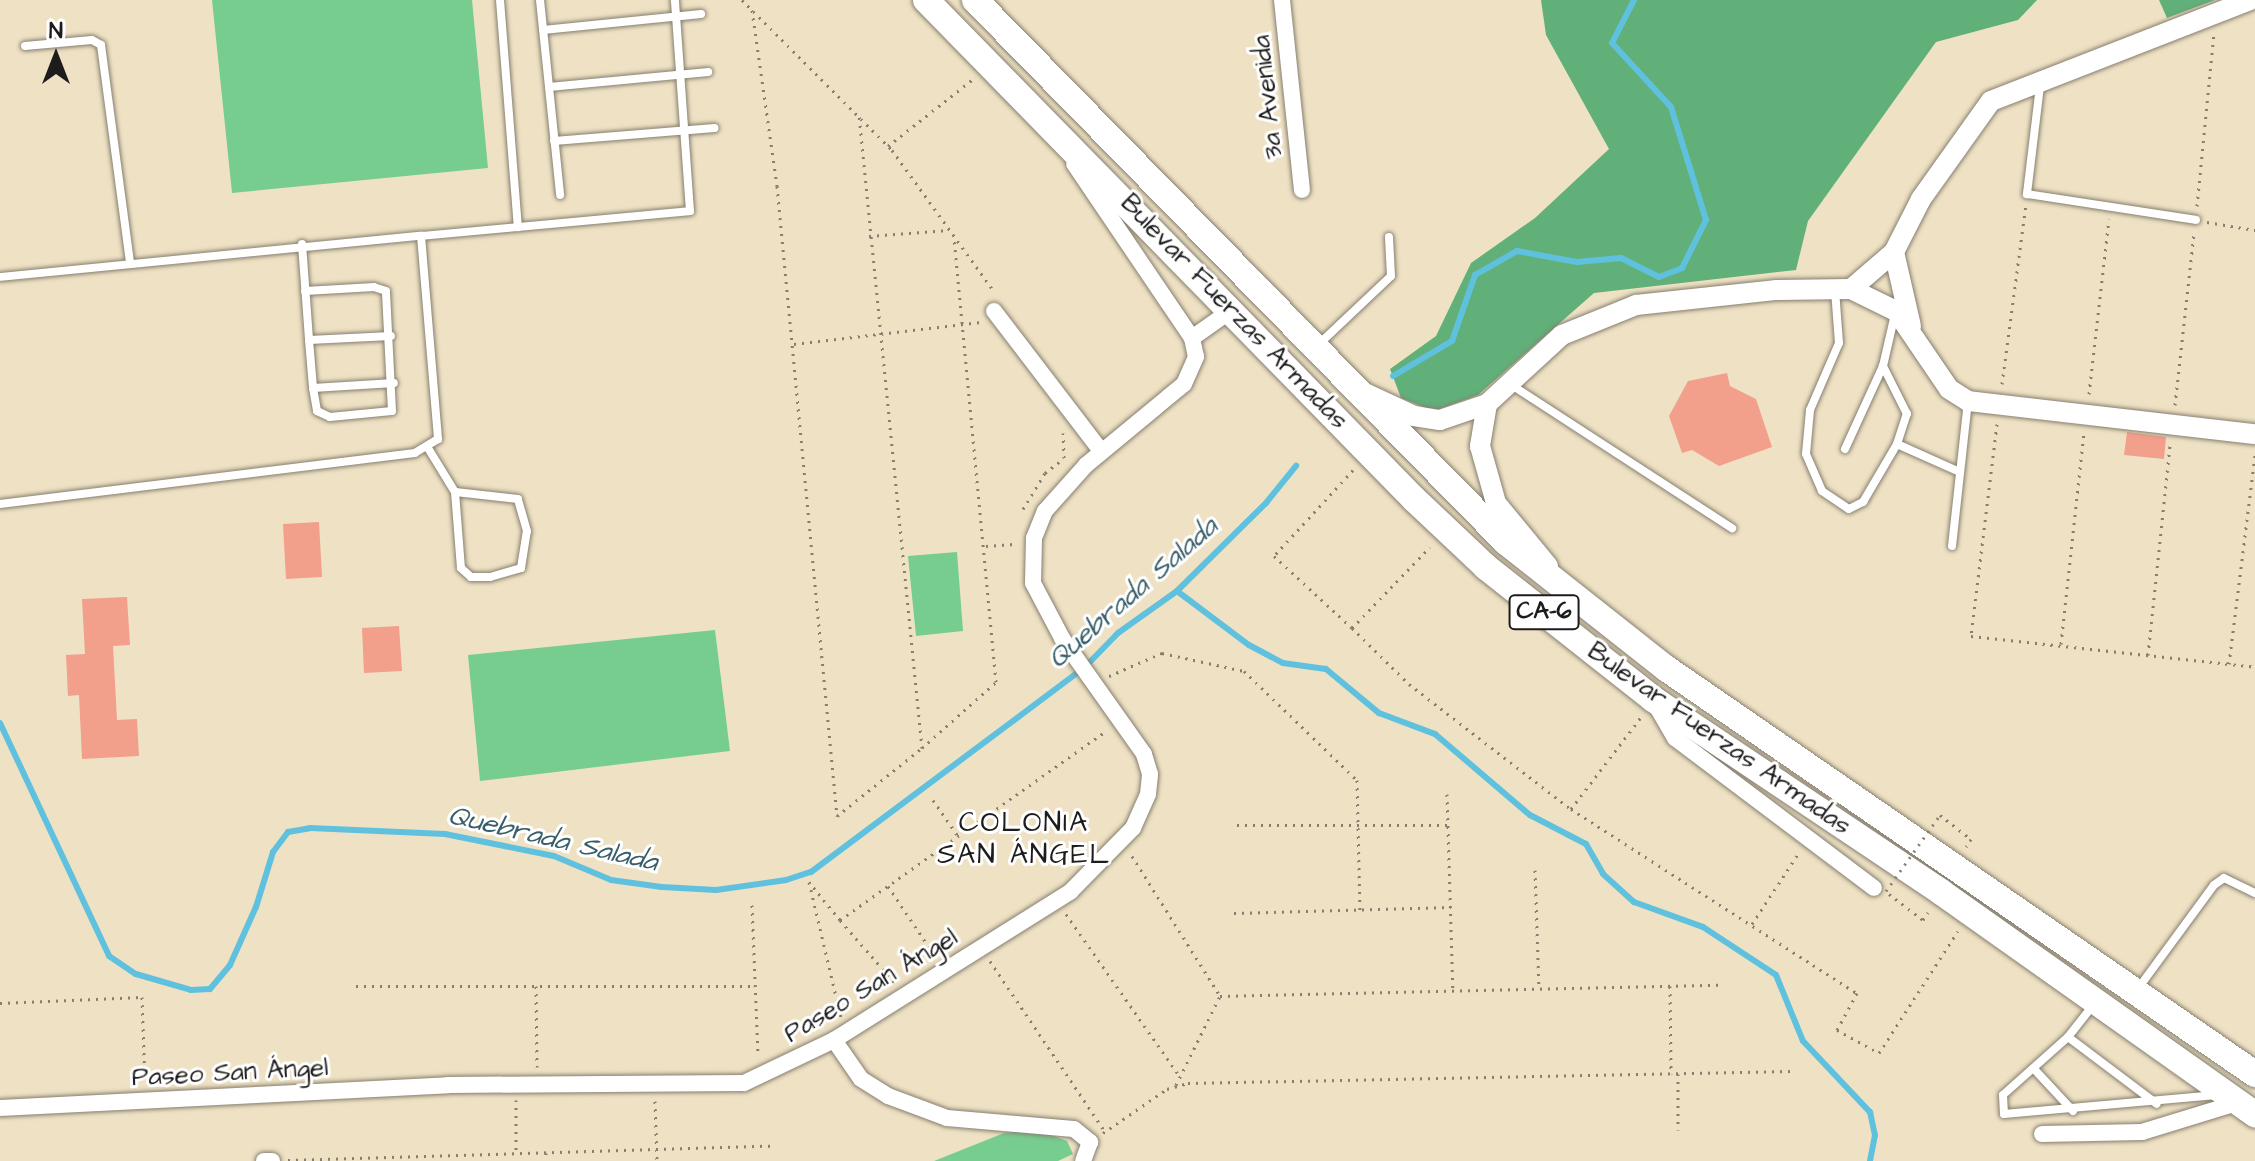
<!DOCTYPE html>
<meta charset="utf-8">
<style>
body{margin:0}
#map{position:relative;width:2255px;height:1161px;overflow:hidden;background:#efe2c4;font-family:"Architects Daughter",sans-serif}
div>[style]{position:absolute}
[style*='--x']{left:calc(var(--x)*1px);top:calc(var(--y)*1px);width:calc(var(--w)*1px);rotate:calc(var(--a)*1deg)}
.green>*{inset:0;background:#77cd90}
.forest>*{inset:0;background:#61b07a}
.stream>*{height:6px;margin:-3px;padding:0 3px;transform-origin:3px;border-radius:3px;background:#60c1de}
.building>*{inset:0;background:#f29f8c}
.path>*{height:3px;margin-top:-1.5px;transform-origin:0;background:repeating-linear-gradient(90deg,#867f70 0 2px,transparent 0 8px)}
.roads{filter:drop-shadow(0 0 2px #867f70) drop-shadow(0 0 2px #867f70)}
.service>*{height:8px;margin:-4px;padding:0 4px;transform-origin:4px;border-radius:4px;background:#fff}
.minor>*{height:16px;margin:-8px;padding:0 8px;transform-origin:8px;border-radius:8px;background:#fff}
.tertiary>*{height:20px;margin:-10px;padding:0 10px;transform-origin:10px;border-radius:10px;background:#fff}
.trunk>*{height:26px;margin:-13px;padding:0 13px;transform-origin:13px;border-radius:13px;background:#fff}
.path-bridge>*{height:3px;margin-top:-1.5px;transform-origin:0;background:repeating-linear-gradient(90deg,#867f70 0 2px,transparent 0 8px)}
span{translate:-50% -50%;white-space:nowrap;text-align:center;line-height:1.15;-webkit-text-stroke:6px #fff;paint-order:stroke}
.shield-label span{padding:2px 6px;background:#fff;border:2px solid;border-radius:6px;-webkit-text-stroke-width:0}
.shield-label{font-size:24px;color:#1c1c1c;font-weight:700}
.street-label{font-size:26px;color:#1c1c1c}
.water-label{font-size:28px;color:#375e6a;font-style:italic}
.neighbourhood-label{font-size:28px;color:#1c1c1c;letter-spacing:2px}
.north{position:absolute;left:16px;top:16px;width:80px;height:80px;-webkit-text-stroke:6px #fff;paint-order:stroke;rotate:0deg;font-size:22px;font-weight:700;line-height:32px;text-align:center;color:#1c1c1c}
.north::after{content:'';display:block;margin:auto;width:28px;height:36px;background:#1c1c1c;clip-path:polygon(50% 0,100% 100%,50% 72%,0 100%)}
</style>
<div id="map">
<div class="green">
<i style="clip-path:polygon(212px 0,472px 0,488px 168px,232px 193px)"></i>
<i style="clip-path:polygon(957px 552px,963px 631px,916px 636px,908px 556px)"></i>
<i style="clip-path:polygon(715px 630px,730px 751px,480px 781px,468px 655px)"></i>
<i style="clip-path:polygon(1038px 1130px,1067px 1141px,1073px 1154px,1058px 1161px,934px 1161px,1004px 1133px)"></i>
</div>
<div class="forest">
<i style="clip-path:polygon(1541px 0,2037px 0,2018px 20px,1936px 42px,1808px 221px,1796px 270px,1594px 293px,1478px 395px,1434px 411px,1401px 398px,1390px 369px,1436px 336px,1471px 263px,1535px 218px,1609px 149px,1546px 35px)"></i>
<i style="clip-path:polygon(2159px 0,2215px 0,2167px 18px)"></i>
</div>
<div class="stream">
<i style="--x:1393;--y:376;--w:69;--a:-30.7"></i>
<i style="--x:1452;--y:341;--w:70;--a:-70.8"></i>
<i style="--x:1475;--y:275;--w:48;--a:-29.7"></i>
<i style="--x:1517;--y:251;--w:61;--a:10.4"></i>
<i style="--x:1577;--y:262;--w:44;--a:-5.2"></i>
<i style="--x:1621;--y:258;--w:42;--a:26.6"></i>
<i style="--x:1659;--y:277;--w:25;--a:-21"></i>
<i style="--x:1682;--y:268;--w:54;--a:-63.4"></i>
<i style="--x:1706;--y:220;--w:118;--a:-107.2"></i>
<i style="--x:1671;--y:107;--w:87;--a:-132.7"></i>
<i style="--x:1612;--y:43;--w:48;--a:-62.9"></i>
<i style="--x:1177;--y:591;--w:90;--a:36.9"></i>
<i style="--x:1249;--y:645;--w:38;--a:28"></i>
<i style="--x:1283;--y:663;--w:43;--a:7.9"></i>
<i style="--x:1326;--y:669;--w:69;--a:39.7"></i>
<i style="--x:1379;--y:713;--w:60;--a:20.6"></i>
<i style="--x:1435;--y:734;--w:125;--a:40.5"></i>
<i style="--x:1530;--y:815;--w:63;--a:27.4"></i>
<i style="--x:1586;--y:844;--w:34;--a:60"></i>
<i style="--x:1603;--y:874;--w:42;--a:42.1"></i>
<i style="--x:1634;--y:902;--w:73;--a:19.9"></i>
<i style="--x:1703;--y:927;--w:87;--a:33.3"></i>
<i style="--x:1776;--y:975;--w:71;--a:67.8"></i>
<i style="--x:1803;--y:1041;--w:98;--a:46.7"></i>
<i style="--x:1870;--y:1112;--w:24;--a:78"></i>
<i style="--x:1875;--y:1135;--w:26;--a:101"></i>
<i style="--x:0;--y:723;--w:257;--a:64.9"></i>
<i style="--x:109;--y:956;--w:32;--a:34"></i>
<i style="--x:136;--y:974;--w:57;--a:16.2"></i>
<i style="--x:191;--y:990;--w:19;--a:-3"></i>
<i style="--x:210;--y:989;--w:31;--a:-50"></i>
<i style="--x:230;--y:965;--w:64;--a:-65.9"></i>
<i style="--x:256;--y:907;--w:58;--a:-72.8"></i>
<i style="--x:273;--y:852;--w:25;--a:-53"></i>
<i style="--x:288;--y:832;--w:22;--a:-10"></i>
<i style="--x:310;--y:828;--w:135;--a:2.5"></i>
<i style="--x:445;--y:834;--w:111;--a:11.4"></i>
<i style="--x:554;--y:856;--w:62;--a:22.8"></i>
<i style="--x:611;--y:880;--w:51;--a:7.8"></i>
<i style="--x:662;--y:887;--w:54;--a:3.2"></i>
<i style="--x:716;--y:890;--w:71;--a:-8.1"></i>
<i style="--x:786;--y:880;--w:26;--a:-18"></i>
<i style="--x:811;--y:872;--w:344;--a:-36.8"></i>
<i style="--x:1086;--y:666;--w:46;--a:-45.9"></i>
<i style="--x:1118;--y:633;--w:72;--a:-35.4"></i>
<i style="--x:1177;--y:591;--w:125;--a:-44.7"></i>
<i style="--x:1266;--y:503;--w:48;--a:-51"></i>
</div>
<div class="building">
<i style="clip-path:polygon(1727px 373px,1730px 386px,1756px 399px,1772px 447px,1719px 466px,1692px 450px,1682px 453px,1669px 416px,1688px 381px)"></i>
<i style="clip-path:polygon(2127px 432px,2166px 437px,2164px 459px,2124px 455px)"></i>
<i style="clip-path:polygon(319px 522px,322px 577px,286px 579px,283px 524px)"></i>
<i style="clip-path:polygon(127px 597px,130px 645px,113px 646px,117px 720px,137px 719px,139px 756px,82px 759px,79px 695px,68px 696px,66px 655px,85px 654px,82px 599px)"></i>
<i style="clip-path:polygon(399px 626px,402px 671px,364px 673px,362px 628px)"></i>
</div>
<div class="path">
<i style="--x:742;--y:0;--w:212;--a:45"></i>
<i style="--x:892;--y:150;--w:176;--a:54.2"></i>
<i style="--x:752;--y:10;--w:178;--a:81.9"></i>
<i style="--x:777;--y:186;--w:633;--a:84.56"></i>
<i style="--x:837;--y:816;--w:109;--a:-38.7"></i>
<i style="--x:922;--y:748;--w:636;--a:-95.68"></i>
<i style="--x:888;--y:146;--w:108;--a:-38.2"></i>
<i style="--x:2197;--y:206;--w:173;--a:-84.4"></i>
<i style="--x:2207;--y:222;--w:49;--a:9.5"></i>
<i style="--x:869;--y:236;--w:80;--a:-4.3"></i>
<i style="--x:794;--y:344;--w:188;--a:-6.7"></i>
<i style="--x:2002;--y:384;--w:181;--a:-82.4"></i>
<i style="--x:2089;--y:394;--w:176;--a:-83.5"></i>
<i style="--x:2175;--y:405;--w:172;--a:-83.7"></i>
<i style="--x:1997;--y:424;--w:214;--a:97"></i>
<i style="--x:1971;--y:636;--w:286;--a:6.2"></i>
<i style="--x:1353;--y:470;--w:117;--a:132.6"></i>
<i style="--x:1274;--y:556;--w:106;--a:42.7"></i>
<i style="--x:1352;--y:628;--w:112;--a:-46.1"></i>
<i style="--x:1023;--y:509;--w:42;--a:-58.6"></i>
<i style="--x:1045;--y:473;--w:24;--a:-38"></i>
<i style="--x:1064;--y:458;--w:25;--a:-92"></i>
<i style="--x:986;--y:546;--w:32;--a:-4"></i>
<i style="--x:1352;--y:628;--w:80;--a:44.5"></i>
<i style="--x:1409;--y:684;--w:205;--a:37.7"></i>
<i style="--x:1571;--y:809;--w:340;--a:32.8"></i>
<i style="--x:1857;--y:993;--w:42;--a:118.4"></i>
<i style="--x:1837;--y:1030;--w:48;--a:28.7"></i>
<i style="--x:1879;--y:1053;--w:145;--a:-57.1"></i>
<i style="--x:2061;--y:644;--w:212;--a:-83.8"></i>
<i style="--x:2148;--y:655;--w:212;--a:-84"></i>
<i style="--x:2229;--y:664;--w:212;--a:-82.9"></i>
<i style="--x:1109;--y:676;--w:58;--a:-23.5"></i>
<i style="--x:1162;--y:653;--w:84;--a:12.4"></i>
<i style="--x:1244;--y:671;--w:157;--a:44"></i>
<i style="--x:1357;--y:780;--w:130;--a:88.7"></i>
<i style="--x:922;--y:748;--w:99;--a:-41.7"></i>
<i style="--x:996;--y:682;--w:445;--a:-95.4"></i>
<i style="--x:1447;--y:794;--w:197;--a:88.3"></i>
<i style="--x:933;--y:800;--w:44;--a:55.2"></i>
<i style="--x:1571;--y:809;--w:116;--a:-52.7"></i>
<i style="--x:1940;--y:815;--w:39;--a:38"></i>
<i style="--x:1971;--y:839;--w:9;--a:122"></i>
<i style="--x:1237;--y:825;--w:211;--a:0"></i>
<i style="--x:1132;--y:856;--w:165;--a:57.8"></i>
<i style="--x:1220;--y:996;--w:499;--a:-1.3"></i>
<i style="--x:1535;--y:870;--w:119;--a:88.1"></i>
<i style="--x:888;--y:886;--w:84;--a:56.1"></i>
<i style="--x:1889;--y:894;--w:43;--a:37.4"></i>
<i style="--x:1923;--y:920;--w:9;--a:-58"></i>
<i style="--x:752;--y:905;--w:151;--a:87.7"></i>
<i style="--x:1234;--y:913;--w:217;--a:-1.6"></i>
<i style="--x:1066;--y:914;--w:199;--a:55"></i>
<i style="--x:840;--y:920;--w:49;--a:-129.2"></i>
<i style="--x:809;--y:882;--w:139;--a:76.7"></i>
<i style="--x:1752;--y:924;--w:84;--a:-56.7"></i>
<i style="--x:990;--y:961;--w:204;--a:56"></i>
<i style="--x:894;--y:982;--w:82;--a:-131.1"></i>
<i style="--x:840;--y:920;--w:326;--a:-35.4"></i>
<i style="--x:356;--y:986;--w:399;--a:0"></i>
<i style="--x:536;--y:986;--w:81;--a:89.3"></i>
<i style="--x:1670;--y:986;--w:88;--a:89.3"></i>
<i style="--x:0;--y:1003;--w:142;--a:-2.4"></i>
<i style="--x:142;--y:997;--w:86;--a:88"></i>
<i style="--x:1678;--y:1074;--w:56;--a:90"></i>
<i style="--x:1176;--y:1085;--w:99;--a:-63.7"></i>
<i style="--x:516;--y:1100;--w:53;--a:90"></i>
<i style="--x:655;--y:1101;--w:60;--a:88.1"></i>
<i style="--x:1103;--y:1133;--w:78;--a:-34.5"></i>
<i style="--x:1167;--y:1089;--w:22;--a:-16"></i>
<i style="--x:1188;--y:1083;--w:606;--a:-1.13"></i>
<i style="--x:546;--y:1153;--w:8;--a:90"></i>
<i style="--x:288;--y:1160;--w:484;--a:-1.7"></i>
</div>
<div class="roads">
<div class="service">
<i style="--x:500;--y:0;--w:228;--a:85.5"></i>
<i style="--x:540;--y:0;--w:196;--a:84.1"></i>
<i style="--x:543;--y:30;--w:159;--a:-5.8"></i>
<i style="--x:25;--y:46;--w:67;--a:-5.1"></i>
<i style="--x:92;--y:40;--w:10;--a:29"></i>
<i style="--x:101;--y:45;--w:220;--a:82.4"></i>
<i style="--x:2040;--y:86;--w:109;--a:96.9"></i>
<i style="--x:2027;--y:194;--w:171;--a:8.7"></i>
<i style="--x:549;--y:87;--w:160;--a:-5.4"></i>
<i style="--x:554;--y:141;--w:161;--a:-4.6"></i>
<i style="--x:421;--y:236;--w:270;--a:-5.3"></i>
<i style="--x:690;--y:211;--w:212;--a:-94.1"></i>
<i style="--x:302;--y:244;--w:96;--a:85.8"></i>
<i style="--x:309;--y:340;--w:48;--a:85.2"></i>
<i style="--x:313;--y:388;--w:23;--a:80"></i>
<i style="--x:317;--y:411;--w:14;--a:25"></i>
<i style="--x:330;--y:417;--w:62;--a:-5.5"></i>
<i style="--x:392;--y:411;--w:120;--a:-92.9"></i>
<i style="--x:386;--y:291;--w:13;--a:-162"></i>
<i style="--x:374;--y:287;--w:69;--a:176.7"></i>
<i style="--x:0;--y:277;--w:423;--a:-5.6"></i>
<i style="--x:421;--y:236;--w:204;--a:85.2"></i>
<i style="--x:438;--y:439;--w:27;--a:149"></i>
<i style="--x:415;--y:453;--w:418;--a:173"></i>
<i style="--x:1835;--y:290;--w:53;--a:85.7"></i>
<i style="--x:1839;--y:343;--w:73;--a:113.4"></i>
<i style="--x:1810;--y:410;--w:44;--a:95.2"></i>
<i style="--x:1806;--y:454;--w:40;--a:66.6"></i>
<i style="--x:1822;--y:491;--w:32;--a:34"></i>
<i style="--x:1849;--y:509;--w:16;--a:-27"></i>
<i style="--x:1863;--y:502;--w:67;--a:-59.6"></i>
<i style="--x:1897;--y:444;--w:32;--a:-72"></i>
<i style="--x:1907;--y:414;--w:54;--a:-116.6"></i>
<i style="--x:1883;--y:366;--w:53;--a:-77"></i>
<i style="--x:309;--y:340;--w:82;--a:-2.8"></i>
<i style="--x:1318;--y:345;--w:100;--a:-43.4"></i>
<i style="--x:1391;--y:276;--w:39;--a:-93"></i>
<i style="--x:1510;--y:384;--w:265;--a:33"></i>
<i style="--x:313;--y:388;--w:81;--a:-3.5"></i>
<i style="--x:1897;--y:444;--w:69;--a:24"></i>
<i style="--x:428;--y:448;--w:52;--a:58.5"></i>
<i style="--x:455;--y:492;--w:76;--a:85.5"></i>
<i style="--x:461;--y:568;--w:13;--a:42"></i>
<i style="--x:471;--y:577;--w:19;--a:0"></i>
<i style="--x:490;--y:577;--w:32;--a:-16"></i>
<i style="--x:521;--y:568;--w:37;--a:-81"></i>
<i style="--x:527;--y:531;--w:33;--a:-106"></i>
<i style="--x:518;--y:499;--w:63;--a:-173.7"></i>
<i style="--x:1845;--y:449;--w:91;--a:-65.4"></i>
<i style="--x:1952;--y:546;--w:145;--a:-83.7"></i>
<i style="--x:2137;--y:990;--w:130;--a:-53.7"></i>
<i style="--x:2214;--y:885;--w:12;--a:-35"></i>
<i style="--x:2224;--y:878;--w:34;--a:26"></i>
<i style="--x:2094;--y:1004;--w:42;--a:128.2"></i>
<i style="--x:2068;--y:1037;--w:87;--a:138.3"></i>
<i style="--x:2003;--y:1095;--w:19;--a:87"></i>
<i style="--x:2004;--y:1114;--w:216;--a:-5.1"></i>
<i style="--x:2068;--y:1037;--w:111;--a:37"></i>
<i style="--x:2035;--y:1070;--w:56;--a:47.2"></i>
</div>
<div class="minor">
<i style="--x:1282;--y:0;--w:191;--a:84"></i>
<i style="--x:994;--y:311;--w:176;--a:52.6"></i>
<i style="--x:1192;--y:338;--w:50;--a:-35.3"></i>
<i style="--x:1657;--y:707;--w:36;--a:60"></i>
<i style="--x:1675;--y:738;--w:249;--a:37"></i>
<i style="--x:834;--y:1040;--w:47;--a:55.3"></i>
<i style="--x:861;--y:1079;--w:32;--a:32"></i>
<i style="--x:888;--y:1096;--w:63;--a:20.4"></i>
<i style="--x:947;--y:1118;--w:127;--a:5"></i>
<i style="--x:1074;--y:1129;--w:21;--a:39"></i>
<i style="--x:1090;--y:1142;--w:20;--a:110"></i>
<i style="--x:0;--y:1108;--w:449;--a:-2.9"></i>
<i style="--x:448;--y:1085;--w:296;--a:-0.4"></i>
<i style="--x:744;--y:1083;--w:100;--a:-25.5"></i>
<i style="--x:834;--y:1040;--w:279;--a:-32.1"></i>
<i style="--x:1070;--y:892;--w:90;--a:-45.5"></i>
<i style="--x:1133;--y:828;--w:37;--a:-66"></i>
<i style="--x:1148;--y:794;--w:20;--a:-84"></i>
<i style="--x:1150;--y:774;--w:21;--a:-107"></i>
<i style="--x:1144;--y:754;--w:142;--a:-125.3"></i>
<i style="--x:1062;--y:638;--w:62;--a:-117.8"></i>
<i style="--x:1033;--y:583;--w:45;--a:-88.7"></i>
<i style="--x:1034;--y:538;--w:29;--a:-68"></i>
<i style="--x:1045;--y:511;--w:62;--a:-48.3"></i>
<i style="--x:1086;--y:465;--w:127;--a:-39.6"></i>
<i style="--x:1184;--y:384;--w:30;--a:-66"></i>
<i style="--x:1196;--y:357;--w:19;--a:-102"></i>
<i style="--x:1192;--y:338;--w:210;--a:-124.1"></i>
<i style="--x:2042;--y:1134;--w:100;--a:-1.1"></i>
<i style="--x:2142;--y:1132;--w:102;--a:-17"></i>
<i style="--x:264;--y:1161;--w:8;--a:0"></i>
</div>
<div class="tertiary">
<i style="--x:1894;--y:252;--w:76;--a:77.1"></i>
<i style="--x:1851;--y:289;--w:57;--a:-40.7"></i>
<i style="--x:1894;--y:252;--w:59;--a:-63"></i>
<i style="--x:1921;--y:199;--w:120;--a:-54.5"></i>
<i style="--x:1991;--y:101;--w:278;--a:-21.3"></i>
<i style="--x:1365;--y:393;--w:54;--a:25.1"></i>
<i style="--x:1414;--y:416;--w:26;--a:9"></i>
<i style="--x:1440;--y:420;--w:50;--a:-18.8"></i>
<i style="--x:1487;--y:404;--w:102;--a:-42.6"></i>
<i style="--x:1562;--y:335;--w:80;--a:-22.1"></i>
<i style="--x:1636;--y:305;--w:142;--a:-6.1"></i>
<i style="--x:1777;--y:290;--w:74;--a:-0.8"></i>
<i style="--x:1851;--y:289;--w:50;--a:26.1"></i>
<i style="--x:1896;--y:311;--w:94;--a:55.8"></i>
<i style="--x:1949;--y:389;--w:22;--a:32"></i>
<i style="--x:1968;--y:401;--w:289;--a:6.6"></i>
<i style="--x:1487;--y:404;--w:43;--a:99.5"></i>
<i style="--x:1480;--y:446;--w:59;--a:74.3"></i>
<i style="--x:1496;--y:503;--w:82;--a:50.5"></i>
</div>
<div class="trunk">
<i style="--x:926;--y:0;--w:699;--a:45.64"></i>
<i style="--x:1415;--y:500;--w:98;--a:43.3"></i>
<i style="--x:1486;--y:567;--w:213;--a:38.3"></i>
<i style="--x:1653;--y:699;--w:347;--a:33.8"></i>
<i style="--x:1941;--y:892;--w:385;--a:35.3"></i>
<i style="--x:975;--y:0;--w:759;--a:45.59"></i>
<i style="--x:1506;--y:542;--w:205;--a:38.3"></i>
<i style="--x:1667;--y:669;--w:714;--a:34.56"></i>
</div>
</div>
<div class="path-bridge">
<i style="--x:1886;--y:891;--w:93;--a:-54.6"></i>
</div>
<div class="shield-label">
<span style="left:1544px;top:612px">CA-6</span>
</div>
<div class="street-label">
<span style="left:1268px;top:97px;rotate:-96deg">3a Avenida</span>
<span style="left:1234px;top:312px;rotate:46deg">Bulevar Fuerzas Armadas</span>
<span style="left:1719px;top:739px;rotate:35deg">Bulevar Fuerzas Armadas</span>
<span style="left:871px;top:986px;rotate:-31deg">Paseo San Ángel</span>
<span style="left:230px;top:1073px;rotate:-3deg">Paseo San Ángel</span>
</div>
<div class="water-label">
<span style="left:1133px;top:593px;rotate:-41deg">Quebrada Salada</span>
<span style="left:553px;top:839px;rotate:13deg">Quebrada Salada</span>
</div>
<div class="neighbourhood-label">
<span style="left:1024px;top:839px">COLONIA<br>SAN ÁNGEL</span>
</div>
<div class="north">N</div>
</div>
